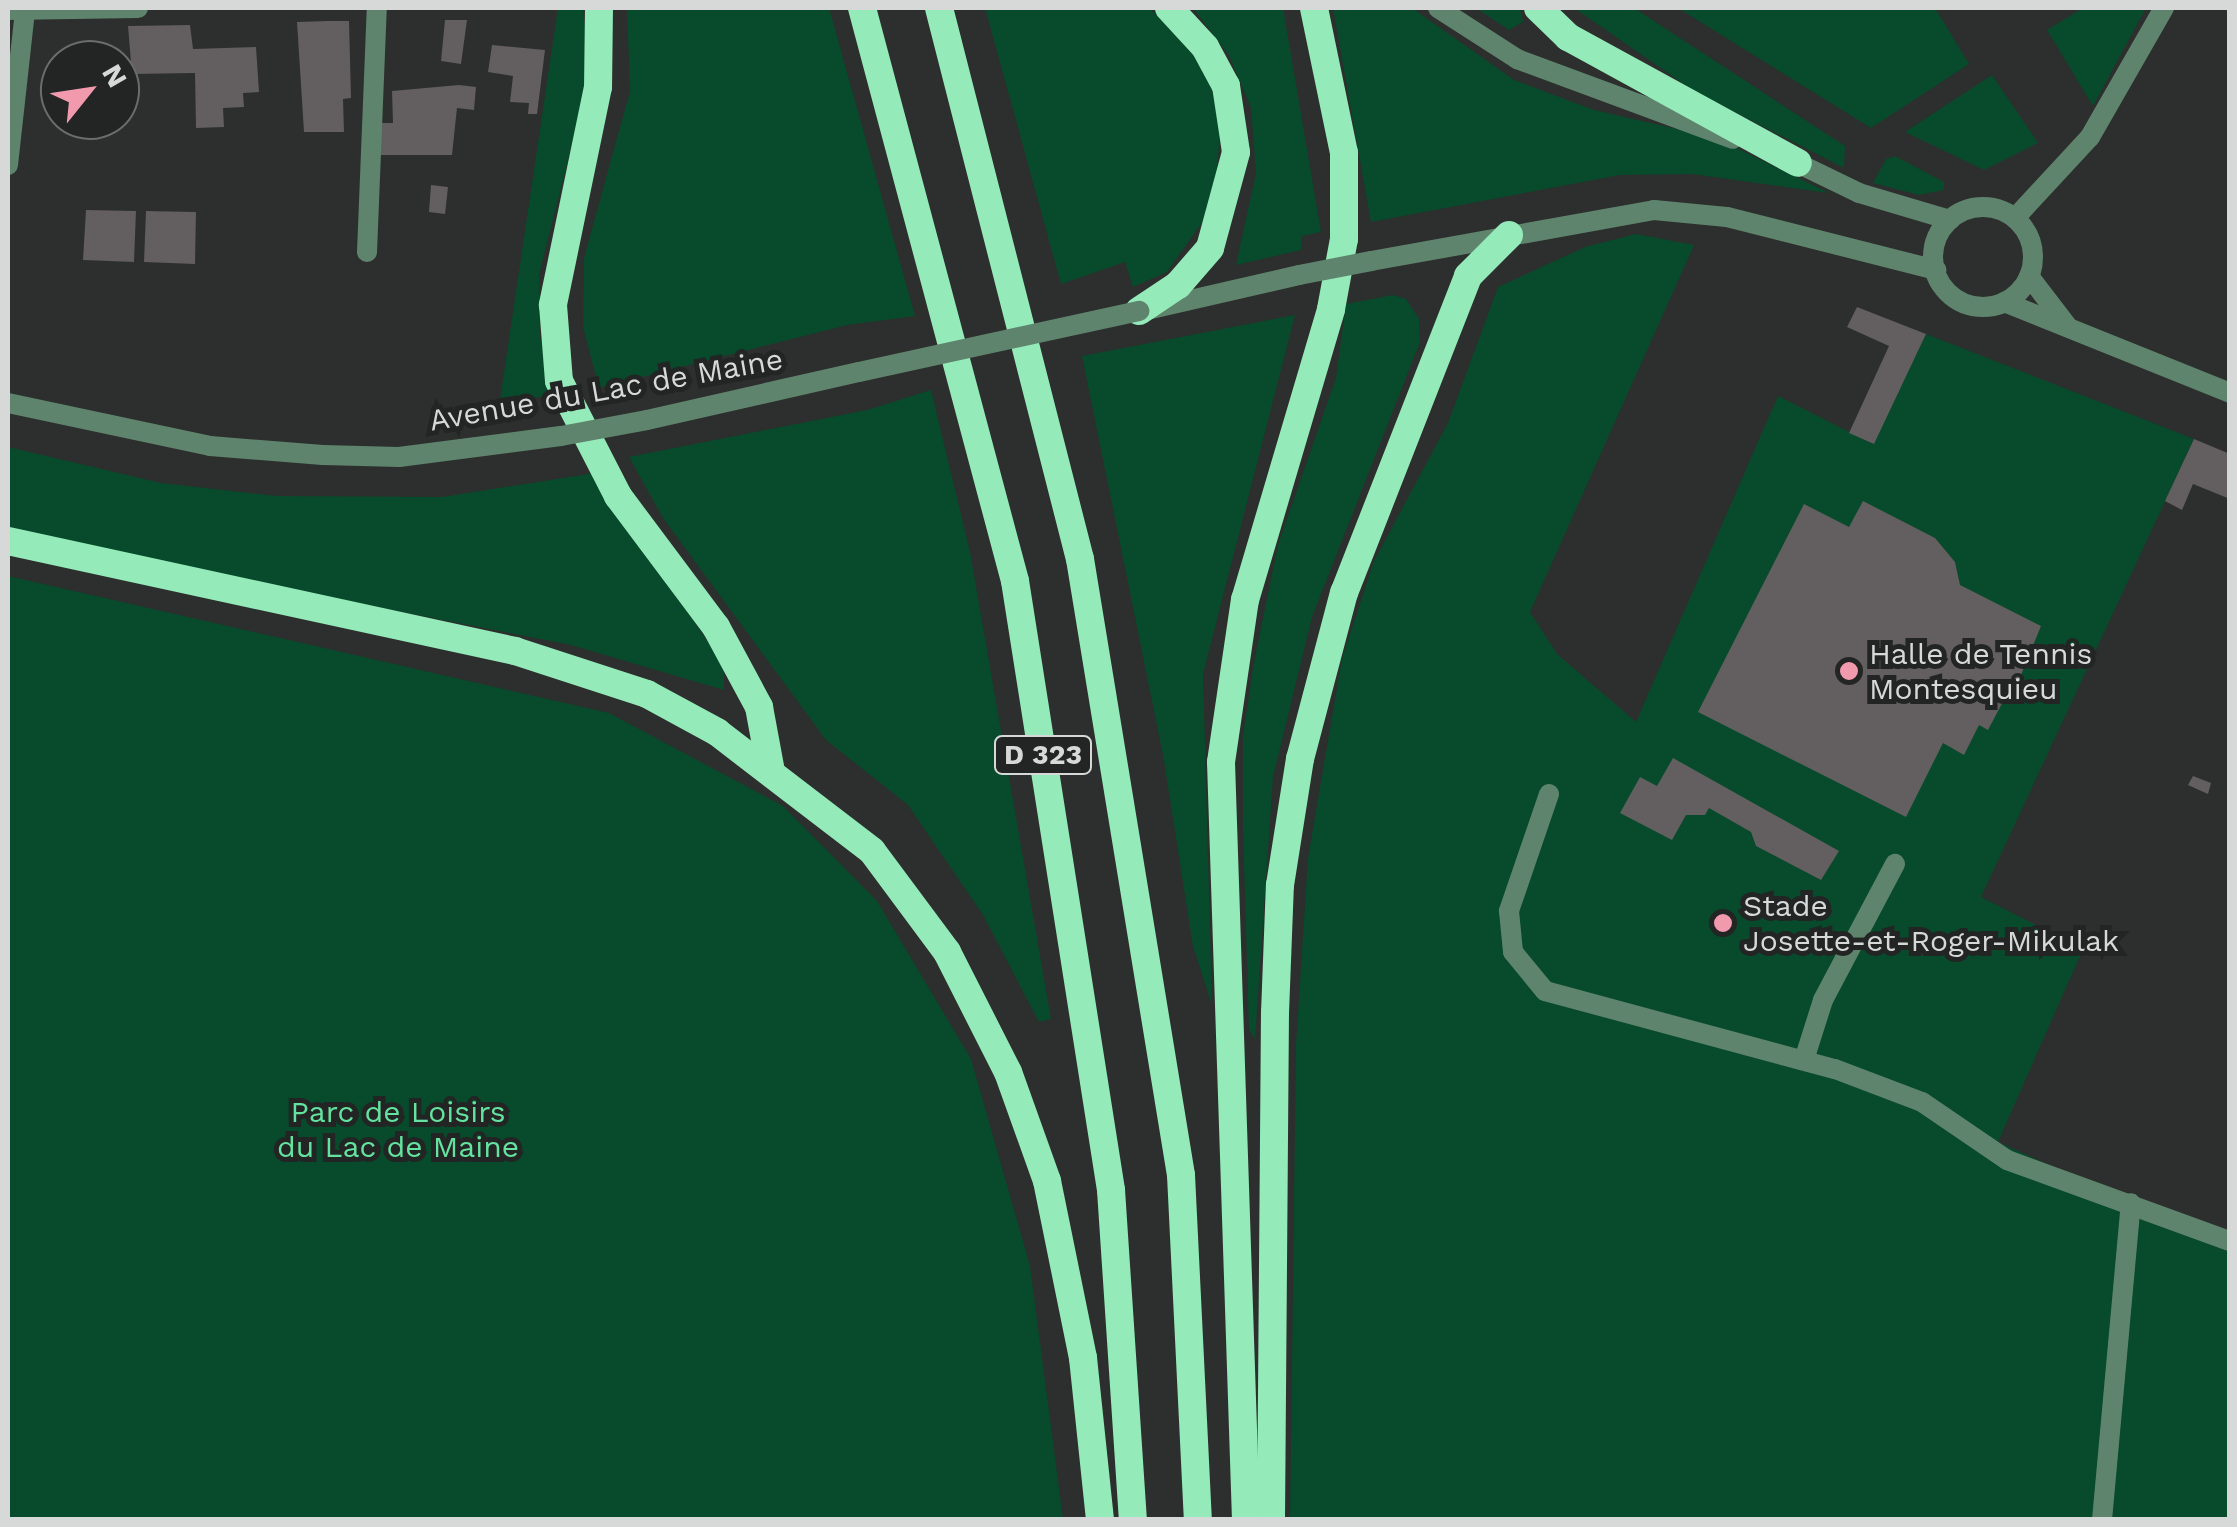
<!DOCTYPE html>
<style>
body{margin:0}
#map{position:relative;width:2237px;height:1527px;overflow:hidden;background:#2c2f2d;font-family:"Work Sans",sans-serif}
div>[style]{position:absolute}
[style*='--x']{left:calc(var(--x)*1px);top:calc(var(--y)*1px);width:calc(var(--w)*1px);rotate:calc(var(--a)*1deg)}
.green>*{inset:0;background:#084a2c}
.building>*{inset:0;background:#635e5f}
.service>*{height:20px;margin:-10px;padding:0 10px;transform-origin:10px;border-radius:10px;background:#5f846d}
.minor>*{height:20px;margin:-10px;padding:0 10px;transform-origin:10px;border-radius:10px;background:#5f846d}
.tertiary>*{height:20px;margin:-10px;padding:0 10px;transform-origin:10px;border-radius:10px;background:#5f846d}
.tertiary>.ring{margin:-10px;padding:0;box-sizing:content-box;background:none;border:20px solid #5f846d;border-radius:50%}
.trunk>*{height:28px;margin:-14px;padding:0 14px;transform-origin:14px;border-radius:14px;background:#94eab8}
.tertiary-bridge>*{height:20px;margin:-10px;padding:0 10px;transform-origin:10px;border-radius:10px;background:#5f846d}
.dots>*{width:28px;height:28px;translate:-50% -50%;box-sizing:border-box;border:5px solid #222523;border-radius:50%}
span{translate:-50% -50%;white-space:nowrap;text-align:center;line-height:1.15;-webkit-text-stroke:10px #222523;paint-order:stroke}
.shield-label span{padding:2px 8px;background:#222523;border:2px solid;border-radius:8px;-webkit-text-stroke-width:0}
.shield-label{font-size:28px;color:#d7d9d8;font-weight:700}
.street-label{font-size:30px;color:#d7d9d8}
.poi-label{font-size:30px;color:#d7d9d8}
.left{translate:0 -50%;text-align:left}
.park-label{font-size:30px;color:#64e29f}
.frame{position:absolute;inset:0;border:10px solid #d7d9d8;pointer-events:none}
.north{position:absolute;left:40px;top:40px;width:100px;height:100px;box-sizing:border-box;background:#222523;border:2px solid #6a6d6b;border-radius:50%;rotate:60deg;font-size:28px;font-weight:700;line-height:40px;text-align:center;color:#d7d9d8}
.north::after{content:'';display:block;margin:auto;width:35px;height:45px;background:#f29aad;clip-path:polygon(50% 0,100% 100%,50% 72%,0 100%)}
</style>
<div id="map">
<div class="green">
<i style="clip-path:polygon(558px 8px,583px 8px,590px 72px,539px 275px,540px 337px,556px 396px,500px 400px)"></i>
<i style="clip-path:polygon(627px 8px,829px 8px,915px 316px,847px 325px,599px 388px,583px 327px,584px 258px,630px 91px)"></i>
<i style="clip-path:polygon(985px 8px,1149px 8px,1187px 44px,1211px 85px,1220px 128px,1217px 174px,1208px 214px,1167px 272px,1133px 287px,1125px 262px,1061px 284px)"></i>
<i style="clip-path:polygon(1193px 8px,1283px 8px,1321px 232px,1302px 236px,1301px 250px,1236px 265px,1256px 173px,1251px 108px,1229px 55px)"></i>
<i style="clip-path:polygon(1333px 8px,1412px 8px,1514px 80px,1594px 110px,1716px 138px,1829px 193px,1692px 174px,1620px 175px,1371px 222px)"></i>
<i style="clip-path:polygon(1476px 8px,1520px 8px,1523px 22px,1509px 30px)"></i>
<i style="clip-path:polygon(1574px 8px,1634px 8px,1845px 146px,1844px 168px,1694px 91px)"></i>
<i style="clip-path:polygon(1678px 8px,1935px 8px,1969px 64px,1871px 128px)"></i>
<i style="clip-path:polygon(2083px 8px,2146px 8px,2093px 106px,2047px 30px)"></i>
<i style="clip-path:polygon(1992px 75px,2038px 143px,1984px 170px,1905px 132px)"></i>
<i style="clip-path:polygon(1895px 156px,1944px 182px,1944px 190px,1919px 195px,1873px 183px,1886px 159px)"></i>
<i style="clip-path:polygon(1636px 234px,1694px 245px,1530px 612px,1557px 654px,1636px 722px,1778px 396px,1873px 444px,1926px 334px,2194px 439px,1981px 897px,2083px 949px,1998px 1142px,2229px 1245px,2229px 1519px,1290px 1520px,1296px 1045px,1308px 858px,1342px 659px,1374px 561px,1448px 423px,1498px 287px,1585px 247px)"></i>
<i style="clip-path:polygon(1393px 295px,1406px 299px,1419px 319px,1420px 342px,1312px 617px,1273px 777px,1255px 1039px,1249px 1029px,1243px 831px,1243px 736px,1254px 662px,1278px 545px,1336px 378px,1346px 304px)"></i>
<i style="clip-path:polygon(1295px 315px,1203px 674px,1212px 1005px,1193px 946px,1163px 755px,1082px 356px)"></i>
<i style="clip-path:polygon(931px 390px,970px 552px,1051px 1019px,1039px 1022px,983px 915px,908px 805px,826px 740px,663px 518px,629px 457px,867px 410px)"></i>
<i style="clip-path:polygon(8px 447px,161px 483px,277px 496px,442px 497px,595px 473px,724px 666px,724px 690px,571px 645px,111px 555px,8px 527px)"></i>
<i style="clip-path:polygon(8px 576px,609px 713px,783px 806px,877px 901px,971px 1059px,1030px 1266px,1063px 1519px,8px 1519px)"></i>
</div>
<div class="building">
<i style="clip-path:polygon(445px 20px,467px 20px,461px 64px,441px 61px)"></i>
<i style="clip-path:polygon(327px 21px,349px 21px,351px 98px,343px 99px,344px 132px,304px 132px,297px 22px)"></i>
<i style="clip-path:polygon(190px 25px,193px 49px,256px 47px,259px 92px,243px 93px,244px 107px,223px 108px,224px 127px,196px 128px,195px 73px,132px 74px,128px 26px)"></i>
<i style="clip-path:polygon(492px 45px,545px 50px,537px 114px,528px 114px,529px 103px,510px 102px,513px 76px,488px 72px)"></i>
<i style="clip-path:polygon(459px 85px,476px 87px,474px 110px,457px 108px,452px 155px,379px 155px,378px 123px,393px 123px,392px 91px)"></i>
<i style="clip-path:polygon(431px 185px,448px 187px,445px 214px,429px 212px)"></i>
<i style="clip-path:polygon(86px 210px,136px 211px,134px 262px,83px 260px)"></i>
<i style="clip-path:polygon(146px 211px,196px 212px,195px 264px,144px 262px)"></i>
<i style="clip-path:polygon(1857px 307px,1926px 334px,1874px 444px,1849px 433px,1889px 346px,1847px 327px)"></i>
<i style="clip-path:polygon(2194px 439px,2230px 454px,2230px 499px,2193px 484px,2182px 510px,2165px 501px)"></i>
<i style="clip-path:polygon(1863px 501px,1935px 538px,1955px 562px,1960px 585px,2041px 626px,2012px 697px,2007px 694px,1988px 730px,1979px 725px,1964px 755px,1943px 743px,1906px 817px,1698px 712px,1804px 504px,1849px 527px)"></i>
<i style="clip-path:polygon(1673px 758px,1839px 851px,1821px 880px,1756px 846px,1751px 832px,1709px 808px,1705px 815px,1686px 815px,1672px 840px,1620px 813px,1640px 777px,1657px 786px)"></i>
<i style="clip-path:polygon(2193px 776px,2211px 783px,2208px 794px,2188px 785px)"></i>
</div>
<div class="service">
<i style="--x:367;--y:252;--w:244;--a:-87.7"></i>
<i style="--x:1549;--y:794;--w:124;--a:108.9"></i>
<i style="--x:1509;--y:911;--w:41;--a:84.4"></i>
<i style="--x:1513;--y:952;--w:50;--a:50.6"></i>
<i style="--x:1545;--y:991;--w:300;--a:15.1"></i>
<i style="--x:1835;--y:1069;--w:93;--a:20.8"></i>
<i style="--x:1922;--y:1102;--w:103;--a:34.3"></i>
<i style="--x:2007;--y:1160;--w:237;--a:20"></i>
<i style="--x:1804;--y:1060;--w:63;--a:-72.4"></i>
<i style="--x:1823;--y:1000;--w:154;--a:-62.1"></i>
<i style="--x:2102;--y:1520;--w:318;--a:-84.8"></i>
</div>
<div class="minor">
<i style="--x:8;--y:10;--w:130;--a:-0.9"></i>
<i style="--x:8;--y:165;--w:155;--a:-83.7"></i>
<i style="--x:2015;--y:218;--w:110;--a:-47.2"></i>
<i style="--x:2090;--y:137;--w:149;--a:-60.2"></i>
</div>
<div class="tertiary">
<i style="--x:1438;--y:8;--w:94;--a:32.8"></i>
<i style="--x:1517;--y:59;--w:230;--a:20.3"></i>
<i style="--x:1789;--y:159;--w:78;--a:25.9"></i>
<i style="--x:1859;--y:193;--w:95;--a:16.5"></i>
<i class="ring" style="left:1933px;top:207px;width:80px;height:80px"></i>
<i style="--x:1371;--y:261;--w:288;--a:-10.2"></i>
<i style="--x:1654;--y:210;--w:73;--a:5.5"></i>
<i style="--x:1727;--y:217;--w:216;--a:14.2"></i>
<i style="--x:2029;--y:276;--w:64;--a:52.6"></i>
<i style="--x:2004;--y:302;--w:244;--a:21.9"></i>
<i style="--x:1151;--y:309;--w:152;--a:-12.9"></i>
<i style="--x:8;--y:403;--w:207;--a:12"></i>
<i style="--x:210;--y:446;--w:113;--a:4.6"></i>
<i style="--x:323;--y:455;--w:76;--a:1.5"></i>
<i style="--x:399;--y:457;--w:163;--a:-7.4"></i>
<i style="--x:647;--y:420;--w:217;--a:-12.8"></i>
</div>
<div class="trunk">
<i style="--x:599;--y:8;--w:79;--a:90.7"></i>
<i style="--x:598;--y:87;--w:223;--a:101.7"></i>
<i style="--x:553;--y:305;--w:76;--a:85.5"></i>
<i style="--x:559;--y:381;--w:129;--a:62.8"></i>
<i style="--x:618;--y:496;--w:164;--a:53.2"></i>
<i style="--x:716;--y:627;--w:91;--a:61.7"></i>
<i style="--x:759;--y:707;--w:66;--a:79.5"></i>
<i style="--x:862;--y:8;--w:593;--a:75.05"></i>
<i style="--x:1015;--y:581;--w:617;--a:81.04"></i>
<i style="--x:1111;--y:1190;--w:331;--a:86.2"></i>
<i style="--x:939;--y:8;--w:569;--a:75.65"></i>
<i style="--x:1080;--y:559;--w:624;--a:80.69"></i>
<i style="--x:1181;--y:1175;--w:345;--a:87.2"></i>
<i style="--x:1538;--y:8;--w:42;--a:44"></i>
<i style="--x:1568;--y:37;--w:262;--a:28.7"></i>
<i style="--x:1139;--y:311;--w:47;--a:-33.7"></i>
<i style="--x:1178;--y:285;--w:49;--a:-49.1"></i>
<i style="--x:1210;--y:248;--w:99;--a:-74.8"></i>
<i style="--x:1236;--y:152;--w:67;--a:-98.6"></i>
<i style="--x:1226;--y:86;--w:44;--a:-118.3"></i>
<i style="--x:1205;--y:47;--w:53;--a:-132.7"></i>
<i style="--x:8;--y:541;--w:519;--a:12.24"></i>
<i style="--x:515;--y:651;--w:139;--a:18"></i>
<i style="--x:647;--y:694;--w:80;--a:28.5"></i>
<i style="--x:717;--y:732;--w:195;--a:37.5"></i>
<i style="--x:872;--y:851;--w:126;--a:53.4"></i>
<i style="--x:947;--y:952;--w:135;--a:63.1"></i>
<i style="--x:1008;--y:1072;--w:116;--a:70.3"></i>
<i style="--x:1047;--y:1181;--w:181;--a:78.5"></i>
<i style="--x:1083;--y:1358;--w:163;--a:84"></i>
<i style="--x:1246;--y:1520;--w:758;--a:-91.89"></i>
<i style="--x:1221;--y:762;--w:164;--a:-81.6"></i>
<i style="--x:1245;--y:600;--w:303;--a:-73.5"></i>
<i style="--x:1331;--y:309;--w:71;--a:-79.5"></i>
<i style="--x:1344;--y:239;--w:86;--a:-90"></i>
<i style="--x:1344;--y:153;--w:148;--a:-101.7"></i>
<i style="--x:1271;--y:1520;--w:507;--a:-89.55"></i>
<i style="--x:1275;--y:1013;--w:128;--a:-87.8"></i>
<i style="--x:1280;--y:885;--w:128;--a:-81"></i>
<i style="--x:1300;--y:759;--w:172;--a:-75.2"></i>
<i style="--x:1344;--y:593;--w:340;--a:-68.6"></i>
<i style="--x:1468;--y:276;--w:58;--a:-45"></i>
</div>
<div class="tertiary-bridge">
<i style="--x:1299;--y:275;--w:73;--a:-11"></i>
<i style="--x:859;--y:372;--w:287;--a:-12.3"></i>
<i style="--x:561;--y:436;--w:87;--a:-10.5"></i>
</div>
<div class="dots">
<i style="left:1849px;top:671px;background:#f29aad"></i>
<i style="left:1723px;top:923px;background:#f29aad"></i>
</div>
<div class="shield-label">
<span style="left:1043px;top:755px">D 323</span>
</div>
<div class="street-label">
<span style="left:606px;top:390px;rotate:-10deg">Avenue du Lac de Maine</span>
</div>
<div class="poi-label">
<span class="left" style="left:1869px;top:671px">Halle de Tennis<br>Montesquieu</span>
<span class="left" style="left:1743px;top:923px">Stade<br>Josette-et-Roger-Mikulak</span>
</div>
<div class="park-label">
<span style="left:398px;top:1129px">Parc de Loisirs<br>du Lac de Maine</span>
</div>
<div class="frame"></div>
<div class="north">N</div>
</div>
